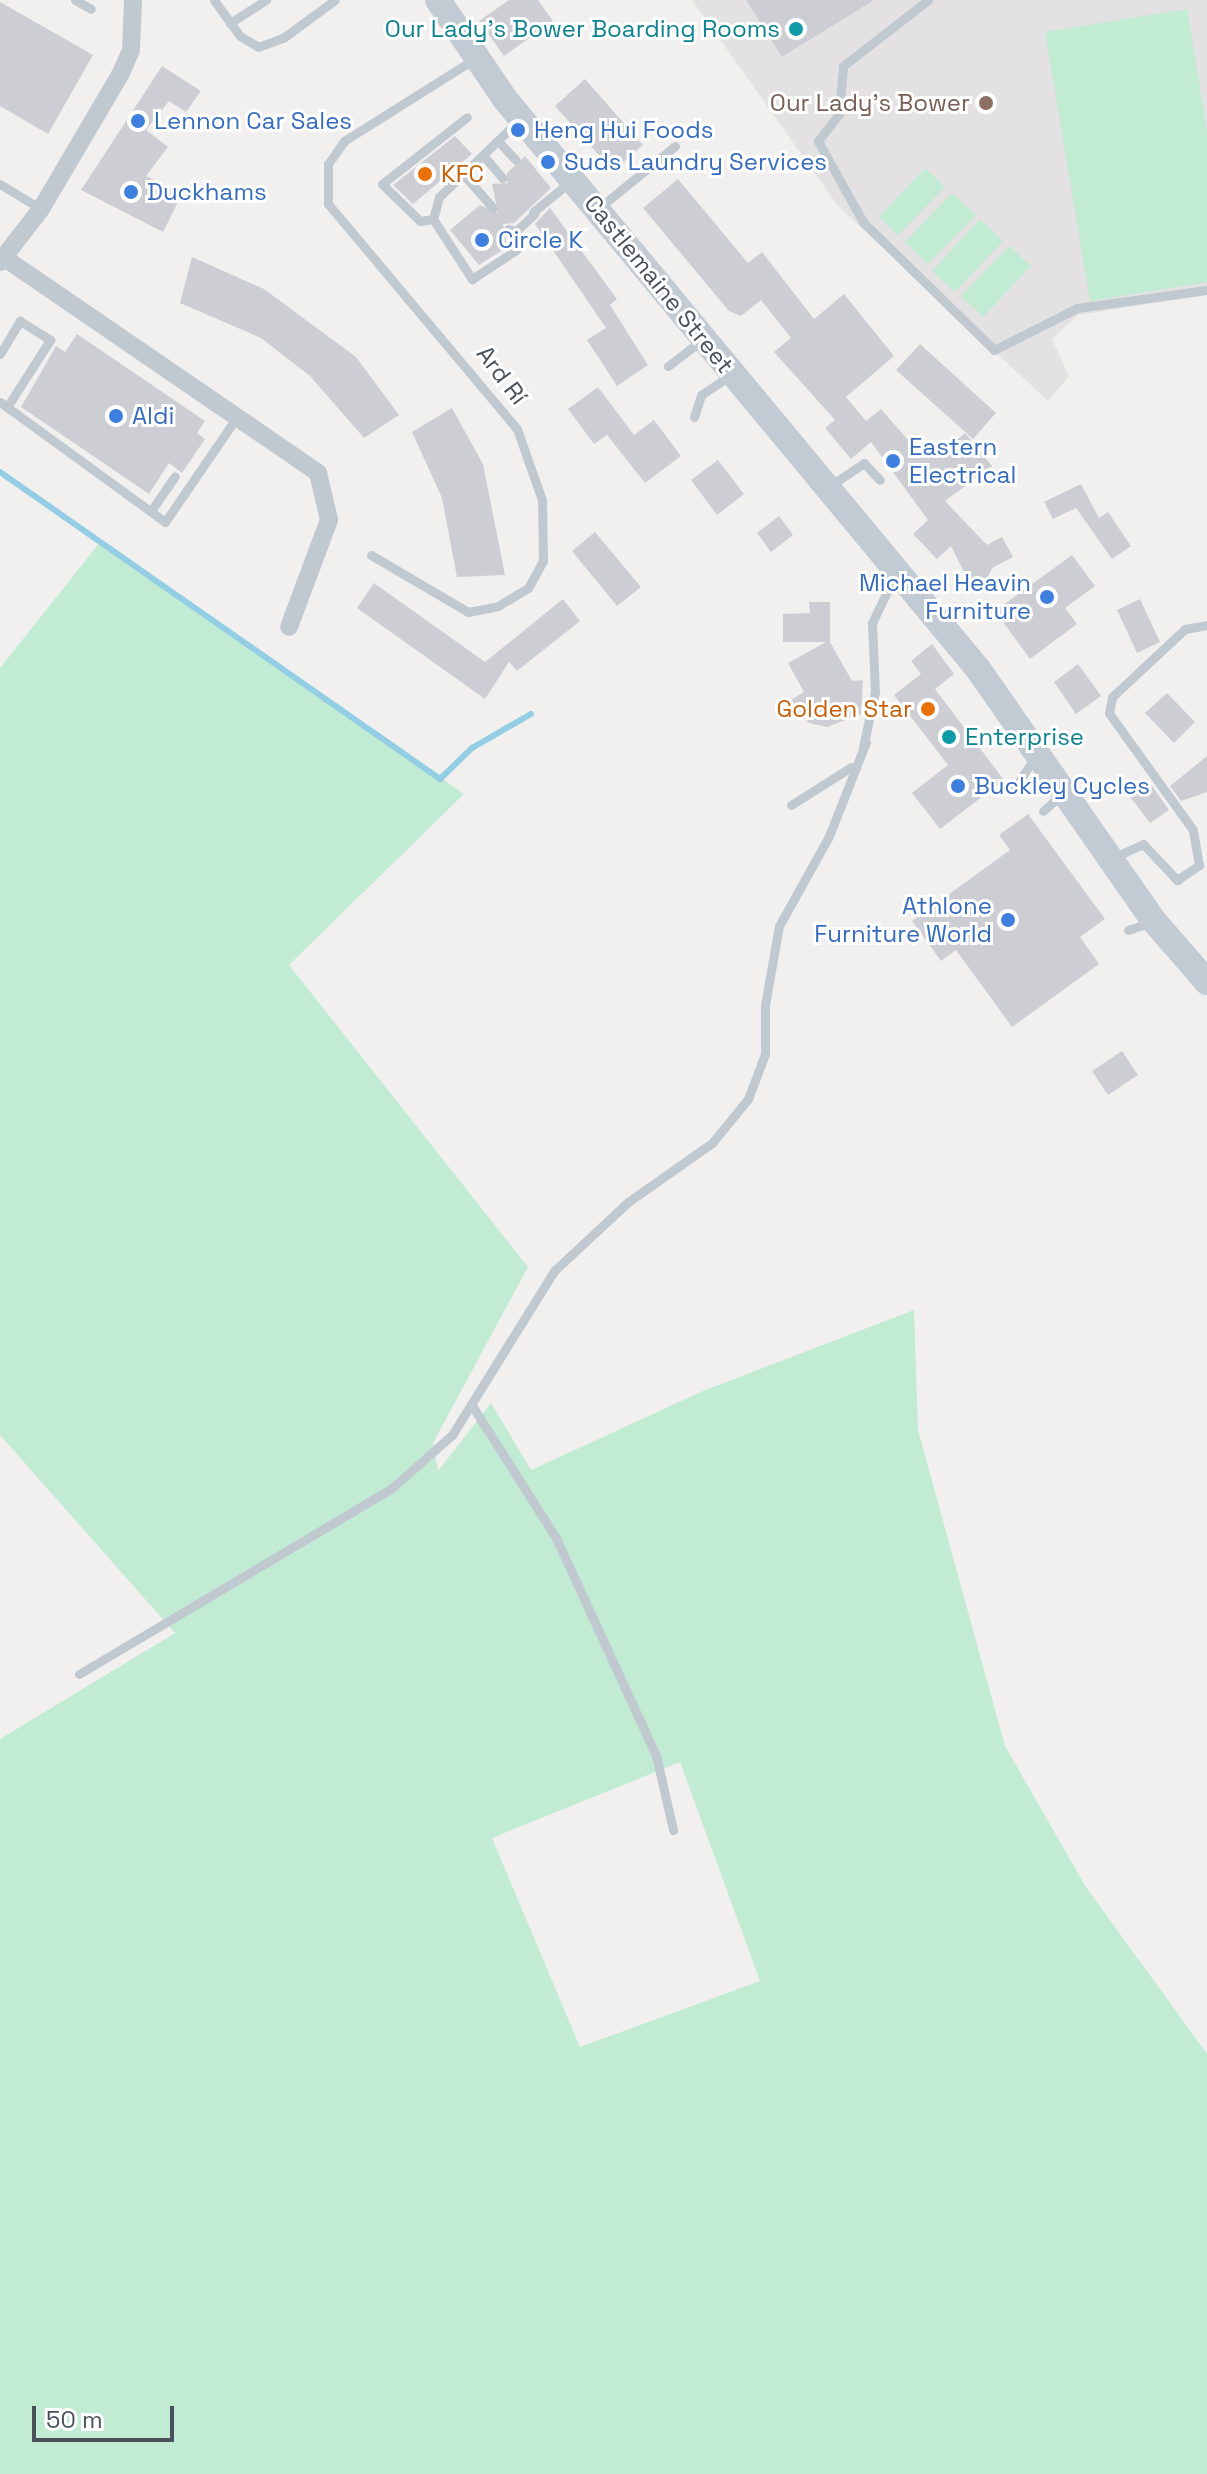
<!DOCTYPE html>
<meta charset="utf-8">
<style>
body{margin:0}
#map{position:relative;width:1207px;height:2474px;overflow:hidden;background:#f2f0ef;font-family:"Space Grotesk",sans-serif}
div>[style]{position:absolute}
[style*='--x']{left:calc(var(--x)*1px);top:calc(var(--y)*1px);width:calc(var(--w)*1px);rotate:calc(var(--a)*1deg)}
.education>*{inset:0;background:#e3e1e1}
.green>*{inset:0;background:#c2ebd4}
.stream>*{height:6px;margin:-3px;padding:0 3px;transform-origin:3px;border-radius:3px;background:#93cee4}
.building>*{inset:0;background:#cdced3}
.service>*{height:9px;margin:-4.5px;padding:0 4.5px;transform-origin:4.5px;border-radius:4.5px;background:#c1c9d0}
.minor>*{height:18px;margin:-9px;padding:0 9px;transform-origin:9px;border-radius:9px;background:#c1c9d0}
.secondary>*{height:26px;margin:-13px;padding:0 13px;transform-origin:13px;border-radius:13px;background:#c2cad4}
.dots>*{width:22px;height:22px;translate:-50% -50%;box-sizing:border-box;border:4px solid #fff;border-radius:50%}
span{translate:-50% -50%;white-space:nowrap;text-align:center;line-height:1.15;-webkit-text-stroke:6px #fff;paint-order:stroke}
.culture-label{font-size:24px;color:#0d838f}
.right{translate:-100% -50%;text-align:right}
.left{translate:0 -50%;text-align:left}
.education-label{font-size:24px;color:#785e54}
.shop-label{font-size:24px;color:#366cbe}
.food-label{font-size:24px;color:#c56008}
.street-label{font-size:24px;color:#49515b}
.scale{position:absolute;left:32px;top:2406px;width:142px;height:36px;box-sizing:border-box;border:4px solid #49515b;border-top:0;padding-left:10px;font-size:24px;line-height:28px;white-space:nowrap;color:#49515b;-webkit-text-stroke:6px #fff;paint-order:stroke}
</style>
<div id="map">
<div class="education">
<i style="clip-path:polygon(692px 0,1207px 0,1207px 295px,1078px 315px,1052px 339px,1069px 376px,1048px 401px,838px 206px)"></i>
</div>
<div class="green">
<i style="clip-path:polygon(1187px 9px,1207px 130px,1207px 282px,1090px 301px,1045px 32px)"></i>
<i style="clip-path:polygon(925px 168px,945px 187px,898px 235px,879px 217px)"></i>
<i style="clip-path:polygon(952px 193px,976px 215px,928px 264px,905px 242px)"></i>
<i style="clip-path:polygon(980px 219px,1003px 241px,955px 292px,932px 271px)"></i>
<i style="clip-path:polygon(1009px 246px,1031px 266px,983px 317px,961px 296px)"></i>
<i style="clip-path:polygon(evenodd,101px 541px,464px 794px,289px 965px,528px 1267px,433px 1443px,438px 1471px,491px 1403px,531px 1470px,703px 1391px,914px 1310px,918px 1430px,1005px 1746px,1086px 1887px,1207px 2054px,1207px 2474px,0 2474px,0 1739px,175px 1633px,0 1435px,0 668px,101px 541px,680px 1762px,760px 1981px,580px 2047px,492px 1838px,680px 1762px)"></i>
</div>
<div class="stream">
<i style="--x:0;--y:472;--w:537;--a:34.9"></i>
<i style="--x:440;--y:779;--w:45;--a:-44.1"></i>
<i style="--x:472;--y:748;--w:68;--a:-30"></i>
</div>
<div class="building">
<i style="clip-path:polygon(509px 0,538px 0,553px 21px,504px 56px,479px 21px)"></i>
<i style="clip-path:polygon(746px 0,874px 0,782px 57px)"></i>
<i style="clip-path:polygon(0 2px,93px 55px,48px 134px,0 106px)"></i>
<i style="clip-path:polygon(162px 66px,201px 91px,186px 112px,169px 101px,146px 130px,168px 147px,146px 176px,182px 194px,163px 232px,81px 190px)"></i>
<i style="clip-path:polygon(585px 79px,643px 145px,613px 171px,555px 106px)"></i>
<i style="clip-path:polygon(455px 136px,472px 154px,413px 204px,393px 185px)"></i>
<i style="clip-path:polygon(525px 156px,551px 188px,514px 223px,503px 224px,507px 247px,479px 265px,450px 230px,480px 205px,498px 213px,492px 184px,507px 183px,507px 173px)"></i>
<i style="clip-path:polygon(678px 179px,748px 263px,762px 252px,814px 319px,844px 294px,894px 356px,846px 397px,866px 421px,881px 409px,908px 440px,917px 434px,937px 458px,965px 433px,992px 466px,945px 501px,987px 545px,1002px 537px,1013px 557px,992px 568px,985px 584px,973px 590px,951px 546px,937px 559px,913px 534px,928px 520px,871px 442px,851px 459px,825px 428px,835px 420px,774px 352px,791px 338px,761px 300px,741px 316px,729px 311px,643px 208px)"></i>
<i style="clip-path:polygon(550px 208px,617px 299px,610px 305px,648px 365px,617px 386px,587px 340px,606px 328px,535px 224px)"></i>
<i style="clip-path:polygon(192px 257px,264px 289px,356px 357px,399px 415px,364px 438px,310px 376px,261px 338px,180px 303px)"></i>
<i style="clip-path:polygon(77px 334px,205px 421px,197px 433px,205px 439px,182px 473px,169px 463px,149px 494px,21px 407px,56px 346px,65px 352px)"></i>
<i style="clip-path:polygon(920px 344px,996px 413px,973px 439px,896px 370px)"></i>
<i style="clip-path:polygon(598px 387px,634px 435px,654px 420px,681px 456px,645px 483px,607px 435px,594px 444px,568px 409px)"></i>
<i style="clip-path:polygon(452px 408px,483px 464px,505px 575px,457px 577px,442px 498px,412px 432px)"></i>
<i style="clip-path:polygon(718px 460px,744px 494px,717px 515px,691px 480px)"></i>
<i style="clip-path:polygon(1081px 484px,1099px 518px,1108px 512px,1131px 546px,1112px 559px,1076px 508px,1053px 519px,1044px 502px)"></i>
<i style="clip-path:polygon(779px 516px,793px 535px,771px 552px,757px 533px)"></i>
<i style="clip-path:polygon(595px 532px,641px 587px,617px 606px,572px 551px)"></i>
<i style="clip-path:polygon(1072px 555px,1095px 586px,1065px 608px,1077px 624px,1030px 659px,995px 611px)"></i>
<i style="clip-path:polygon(374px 583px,485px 662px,563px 599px,580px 621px,517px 671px,509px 662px,485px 699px,357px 608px)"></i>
<i style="clip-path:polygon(1140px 599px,1160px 642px,1137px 653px,1117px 610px)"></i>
<i style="clip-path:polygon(809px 602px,830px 602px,830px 642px,852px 681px,863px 680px,861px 714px,827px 727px,809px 723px,791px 700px,804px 692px,788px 663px,826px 642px,783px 642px,783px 614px,810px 613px)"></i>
<i style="clip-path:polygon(932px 644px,954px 674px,935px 689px,1004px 780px,940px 829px,912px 793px,948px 765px,894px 695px,921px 674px,911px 661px)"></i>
<i style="clip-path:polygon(1078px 664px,1101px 696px,1076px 714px,1054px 682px)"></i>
<i style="clip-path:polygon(1167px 693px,1195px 722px,1174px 743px,1145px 713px)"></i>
<i style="clip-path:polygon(1207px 756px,1207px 792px,1181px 801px,1170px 786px)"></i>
<i style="clip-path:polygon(1147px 779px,1169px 810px,1150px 823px,1128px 794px)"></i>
<i style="clip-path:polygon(1028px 814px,1105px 919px,1080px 937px,1099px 964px,1012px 1027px,956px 950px,941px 961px,912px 921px,1010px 850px,999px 835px)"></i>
<i style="clip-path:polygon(1122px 1051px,1138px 1075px,1108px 1095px,1092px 1071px)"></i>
</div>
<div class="service">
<i style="--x:75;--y:0;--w:18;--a:29"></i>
<i style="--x:214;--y:0;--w:44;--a:54.2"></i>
<i style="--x:240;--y:36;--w:21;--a:31"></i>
<i style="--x:258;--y:47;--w:27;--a:-20"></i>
<i style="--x:283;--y:38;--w:64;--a:-36.2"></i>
<i style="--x:928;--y:0;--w:108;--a:142.2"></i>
<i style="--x:843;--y:66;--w:48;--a:94.8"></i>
<i style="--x:839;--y:114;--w:34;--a:128"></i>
<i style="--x:818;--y:141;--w:93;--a:60.9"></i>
<i style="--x:863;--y:222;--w:183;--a:44.3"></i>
<i style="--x:994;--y:350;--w:93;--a:-26.8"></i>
<i style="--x:1077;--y:308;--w:131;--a:-7.9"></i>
<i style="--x:230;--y:23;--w:43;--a:-32.6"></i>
<i style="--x:519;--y:120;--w:111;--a:136.1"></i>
<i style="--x:439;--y:197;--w:23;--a:105"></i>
<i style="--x:433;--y:219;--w:72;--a:57"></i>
<i style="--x:472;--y:279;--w:53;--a:-33.4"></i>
<i style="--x:516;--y:250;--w:22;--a:-111"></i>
<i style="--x:508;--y:229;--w:8;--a:14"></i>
<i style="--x:516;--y:231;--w:25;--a:-43"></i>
<i style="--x:498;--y:141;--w:26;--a:47"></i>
<i style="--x:483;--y:155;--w:30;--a:50"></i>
<i style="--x:464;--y:175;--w:44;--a:48.7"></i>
<i style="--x:0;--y:184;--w:48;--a:31.4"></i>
<i style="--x:599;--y:208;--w:98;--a:-39.2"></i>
<i style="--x:533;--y:212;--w:49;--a:-39.2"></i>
<i style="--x:433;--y:219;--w:13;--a:171"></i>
<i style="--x:420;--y:221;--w:53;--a:-135.8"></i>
<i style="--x:382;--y:184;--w:108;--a:-38.2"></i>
<i style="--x:0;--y:354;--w:39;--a:-59"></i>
<i style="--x:20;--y:321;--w:36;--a:32"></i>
<i style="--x:50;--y:340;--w:80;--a:122.7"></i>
<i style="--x:668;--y:366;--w:43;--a:-37.4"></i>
<i style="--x:0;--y:402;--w:204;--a:36"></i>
<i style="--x:165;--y:522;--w:127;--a:-55.6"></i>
<i style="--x:694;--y:417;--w:23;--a:-72"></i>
<i style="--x:701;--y:395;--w:34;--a:-34"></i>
<i style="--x:830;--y:486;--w:41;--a:-34.1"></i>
<i style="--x:864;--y:463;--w:23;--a:47"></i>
<i style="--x:151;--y:511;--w:42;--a:-55.6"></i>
<i style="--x:371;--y:555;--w:113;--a:30.4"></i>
<i style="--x:468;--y:612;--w:31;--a:-11"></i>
<i style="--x:498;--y:606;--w:35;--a:-31"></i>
<i style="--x:528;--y:588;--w:31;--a:-61"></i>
<i style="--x:543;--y:561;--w:61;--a:-90.9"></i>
<i style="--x:542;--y:500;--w:75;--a:-109.4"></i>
<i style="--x:517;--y:429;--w:294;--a:-130"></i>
<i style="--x:328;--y:204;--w:40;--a:-90"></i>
<i style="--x:328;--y:164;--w:28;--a:-55"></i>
<i style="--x:344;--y:141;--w:154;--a:-32.2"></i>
<i style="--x:863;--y:747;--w:56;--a:-77.7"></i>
<i style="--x:875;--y:692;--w:69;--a:-92.5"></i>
<i style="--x:872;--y:623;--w:55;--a:-64.4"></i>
<i style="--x:1012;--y:792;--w:42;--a:-56.7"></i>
<i style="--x:791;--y:805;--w:71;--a:-32.3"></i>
<i style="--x:1043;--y:811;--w:27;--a:-42"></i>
<i style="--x:1112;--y:858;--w:34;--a:-24"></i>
<i style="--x:1143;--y:844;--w:50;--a:46.6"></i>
<i style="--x:1177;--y:880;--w:27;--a:-34"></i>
<i style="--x:1199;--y:865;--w:36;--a:-100"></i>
<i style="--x:1193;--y:830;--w:144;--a:-125.7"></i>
<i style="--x:1109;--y:713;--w:16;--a:-79"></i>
<i style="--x:1112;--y:697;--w:100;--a:-43"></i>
<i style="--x:1185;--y:629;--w:22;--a:-10"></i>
<i style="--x:1128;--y:930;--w:24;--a:-19"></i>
<i style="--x:471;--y:1404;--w:159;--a:57.6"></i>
<i style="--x:556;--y:1538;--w:239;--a:65.3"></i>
<i style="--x:656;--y:1755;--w:77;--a:77.2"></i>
<i style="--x:79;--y:1674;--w:364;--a:-30.7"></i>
<i style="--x:392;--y:1488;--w:80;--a:-41.5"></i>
<i style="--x:452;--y:1435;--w:193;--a:-58.1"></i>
<i style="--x:554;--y:1271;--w:101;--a:-43"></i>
<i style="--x:628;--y:1202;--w:103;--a:-35.1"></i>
<i style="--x:712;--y:1143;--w:57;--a:-50.7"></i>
<i style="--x:748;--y:1099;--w:48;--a:-69.3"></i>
<i style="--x:765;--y:1054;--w:49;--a:-90"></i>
<i style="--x:765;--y:1005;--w:80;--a:-80"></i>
<i style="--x:779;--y:926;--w:103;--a:-60.9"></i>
<i style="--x:829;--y:836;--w:101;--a:-68.5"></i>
</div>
<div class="minor">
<i style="--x:3;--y:257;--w:382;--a:34.4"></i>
<i style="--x:318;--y:473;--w:48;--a:76.8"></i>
<i style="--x:329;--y:520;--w:114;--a:110.5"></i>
<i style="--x:0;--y:262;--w:67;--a:-52.3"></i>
<i style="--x:41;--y:209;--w:156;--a:-59.5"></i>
<i style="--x:120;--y:75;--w:27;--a:-66"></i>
<i style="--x:131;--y:50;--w:50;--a:-87.7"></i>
</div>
<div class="secondary">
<i style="--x:438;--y:0;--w:120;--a:55.9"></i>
<i style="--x:505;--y:99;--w:741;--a:50.31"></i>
<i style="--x:978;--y:669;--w:307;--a:55.1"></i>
<i style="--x:1154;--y:921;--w:81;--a:49"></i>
</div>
<div class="dots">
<i style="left:796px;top:29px;background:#0f9aa8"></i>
<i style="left:986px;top:103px;background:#8d6e63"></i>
<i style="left:138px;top:121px;background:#3f7fe0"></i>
<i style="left:518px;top:130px;background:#3f7fe0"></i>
<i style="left:548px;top:162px;background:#3f7fe0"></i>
<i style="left:425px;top:174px;background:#e8710a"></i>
<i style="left:131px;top:192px;background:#3f7fe0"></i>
<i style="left:482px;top:240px;background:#3f7fe0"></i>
<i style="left:116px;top:416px;background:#3f7fe0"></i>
<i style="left:893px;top:461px;background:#3f7fe0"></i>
<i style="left:1047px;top:597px;background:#3f7fe0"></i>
<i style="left:928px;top:709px;background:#e8710a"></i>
<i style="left:949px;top:737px;background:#0f9aa8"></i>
<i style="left:958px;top:786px;background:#3f7fe0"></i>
<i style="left:1008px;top:920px;background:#3f7fe0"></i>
</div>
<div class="culture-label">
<span class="right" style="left:780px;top:29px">Our Lady's Bower Boarding Rooms</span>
<span class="left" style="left:965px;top:737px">Enterprise</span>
</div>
<div class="education-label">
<span class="right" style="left:970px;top:103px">Our Lady's Bower</span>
</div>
<div class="shop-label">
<span class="left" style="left:154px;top:121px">Lennon Car Sales</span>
<span class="left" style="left:534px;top:130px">Heng Hui Foods</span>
<span class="left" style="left:564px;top:162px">Suds Laundry Services</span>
<span class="left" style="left:147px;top:192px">Duckhams</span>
<span class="left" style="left:498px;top:240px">Circle K</span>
<span class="left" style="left:132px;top:416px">Aldi</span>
<span class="left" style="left:909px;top:461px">Eastern<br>Electrical</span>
<span class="right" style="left:1031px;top:597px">Michael Heavin<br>Furniture</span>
<span class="left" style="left:974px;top:786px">Buckley Cycles</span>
<span class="right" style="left:992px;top:920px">Athlone<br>Furniture World</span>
</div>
<div class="food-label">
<span class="left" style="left:441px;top:174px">KFC</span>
<span class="right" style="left:912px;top:709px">Golden Star</span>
</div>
<div class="street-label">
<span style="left:659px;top:284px;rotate:51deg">Castlemaine Street</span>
<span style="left:502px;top:375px;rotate:53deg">Ard Rí</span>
</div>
<div class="scale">50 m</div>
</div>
